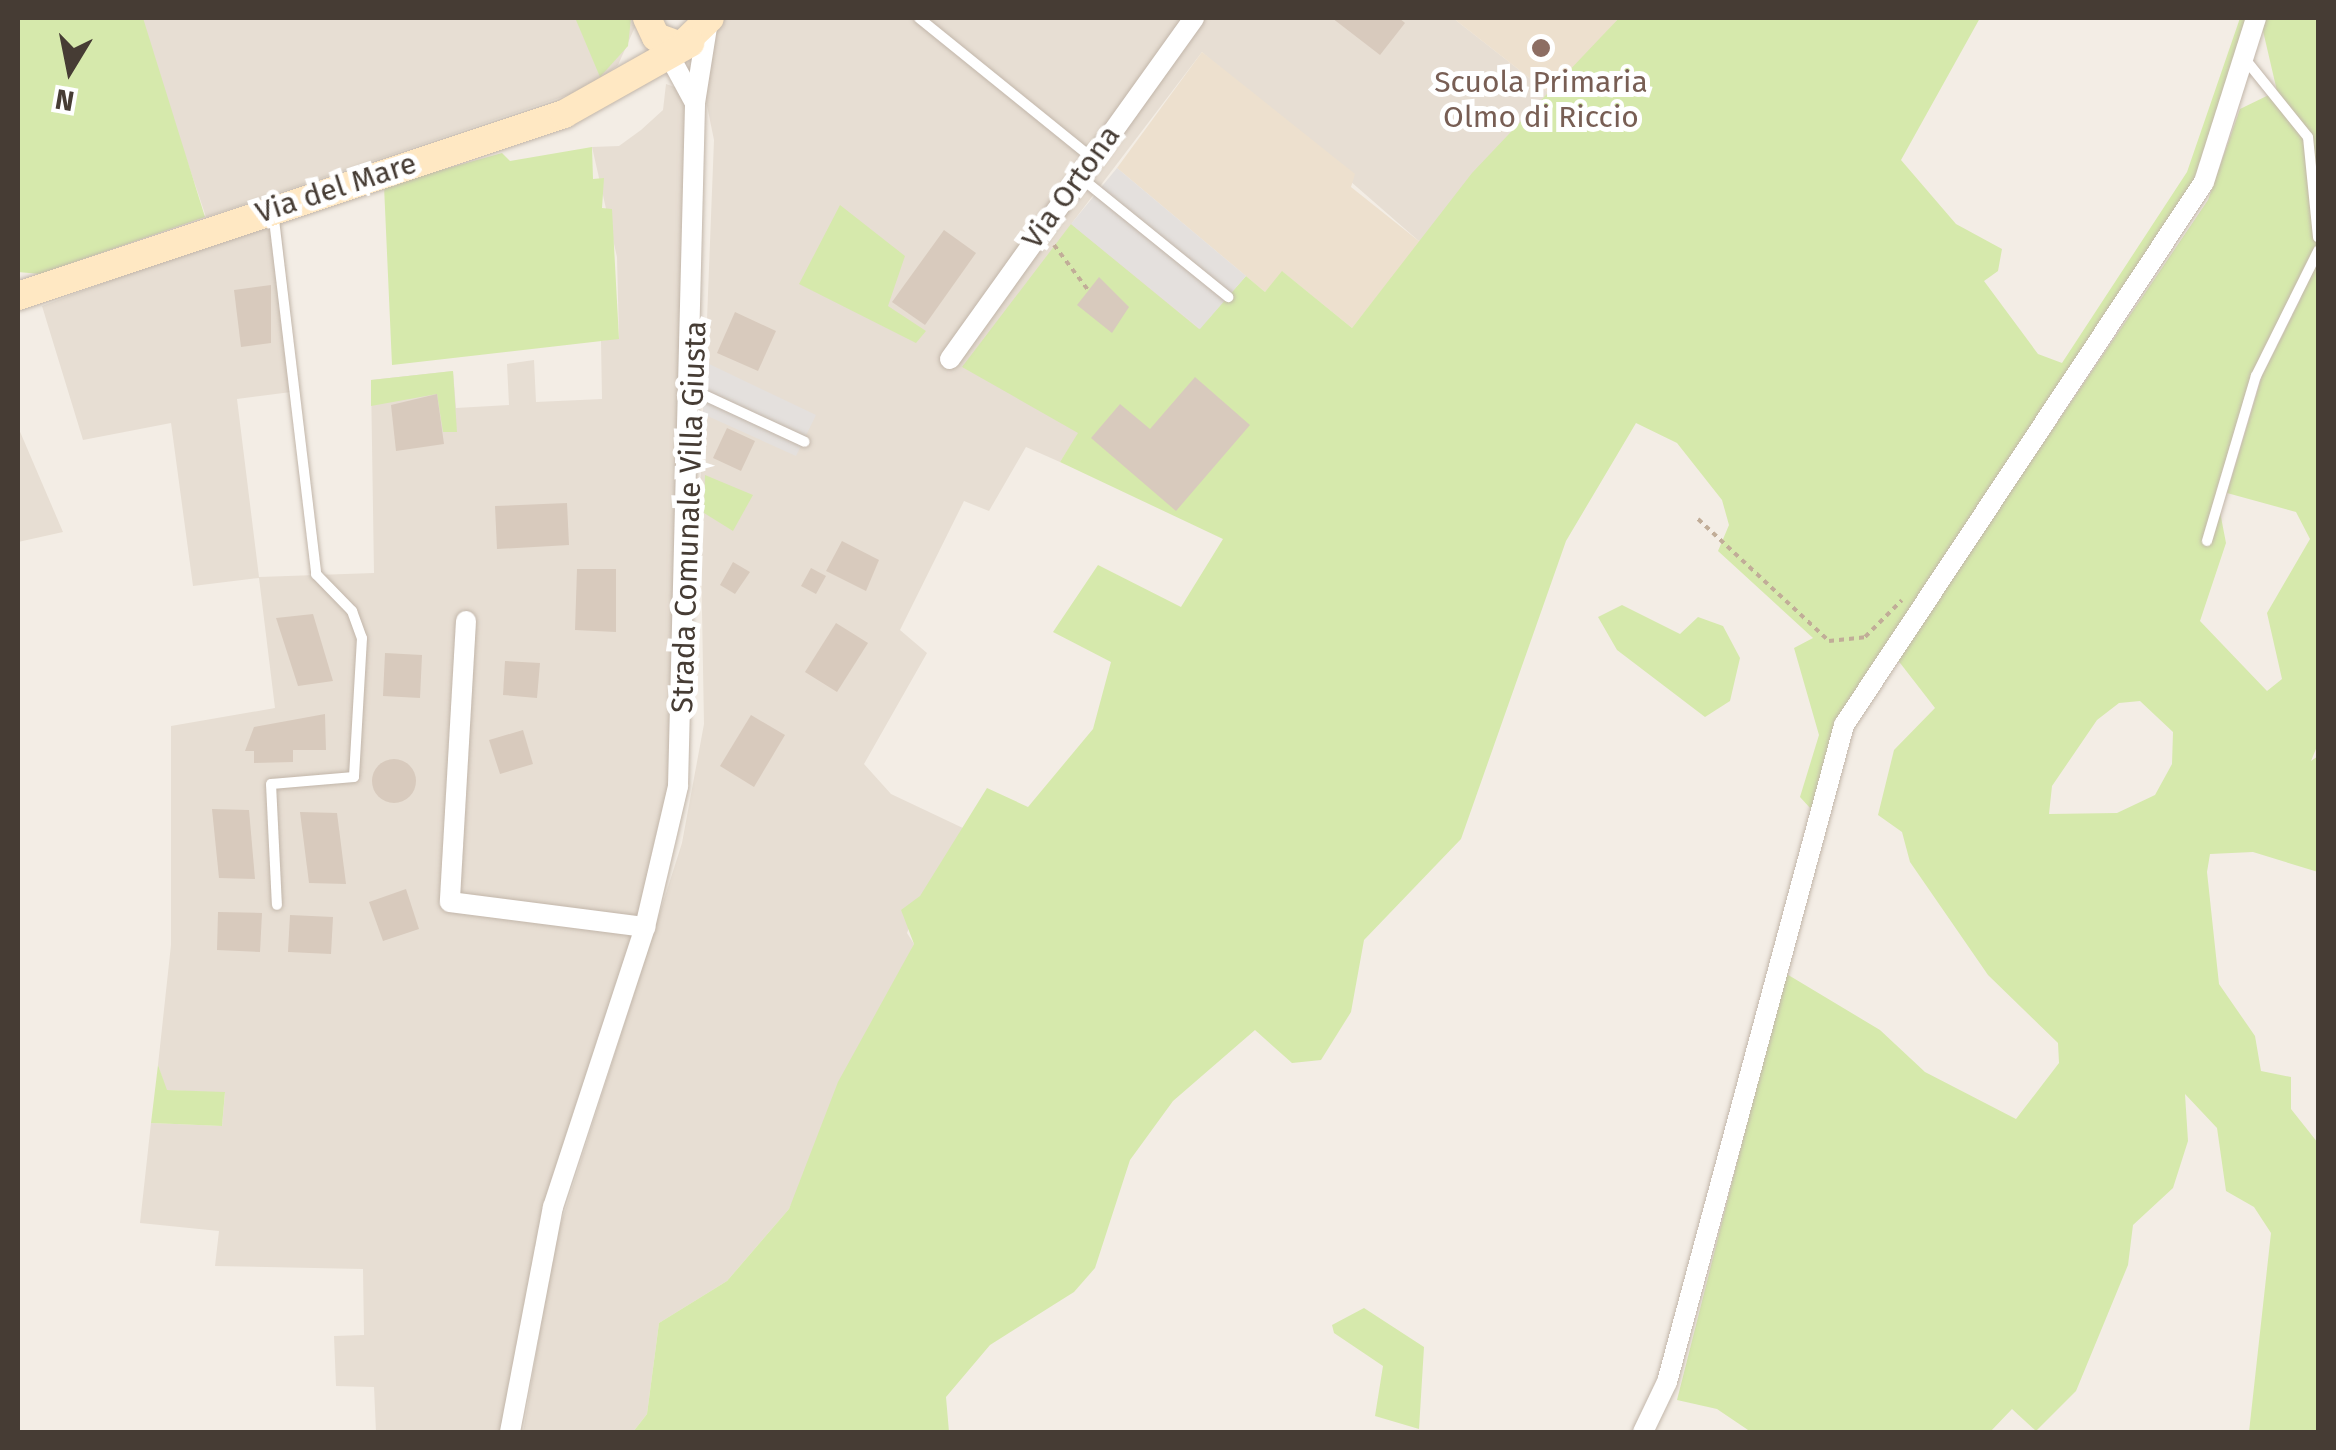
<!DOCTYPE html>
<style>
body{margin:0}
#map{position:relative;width:2336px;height:1450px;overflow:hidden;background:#f3ede5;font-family:"Fira Sans",sans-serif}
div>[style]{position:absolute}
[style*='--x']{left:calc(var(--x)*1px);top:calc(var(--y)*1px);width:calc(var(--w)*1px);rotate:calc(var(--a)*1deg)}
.residential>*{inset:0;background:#e7ded3}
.education>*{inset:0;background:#ede0ce}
.green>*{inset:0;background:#d6e9ac}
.parking>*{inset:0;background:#e4e0dd}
.building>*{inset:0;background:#d8cabd}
.round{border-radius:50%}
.path>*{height:4px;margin-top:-2px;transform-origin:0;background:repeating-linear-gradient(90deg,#c1ad98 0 5px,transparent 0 10px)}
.roads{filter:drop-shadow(0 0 2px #c2b6aa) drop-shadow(0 0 2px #c2b6aa)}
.lane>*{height:10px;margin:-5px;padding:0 5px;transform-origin:5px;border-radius:5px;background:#fff}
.street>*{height:20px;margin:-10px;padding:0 10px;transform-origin:10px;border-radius:10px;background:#fff}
.secondary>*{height:28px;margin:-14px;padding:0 14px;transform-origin:14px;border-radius:14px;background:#ffe8c3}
.dots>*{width:28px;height:28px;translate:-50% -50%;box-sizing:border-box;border:5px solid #fff;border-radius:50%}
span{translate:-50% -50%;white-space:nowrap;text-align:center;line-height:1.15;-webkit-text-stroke:10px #fff;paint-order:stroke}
.education-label{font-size:30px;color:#785e54}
.street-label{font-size:30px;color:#463c34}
.frame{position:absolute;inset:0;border:20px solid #463c34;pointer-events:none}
.north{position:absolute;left:20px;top:20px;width:100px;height:100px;-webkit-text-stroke:8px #fff;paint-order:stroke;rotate:190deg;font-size:28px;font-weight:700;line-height:40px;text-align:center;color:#463c34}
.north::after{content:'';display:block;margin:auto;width:35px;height:45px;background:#463c34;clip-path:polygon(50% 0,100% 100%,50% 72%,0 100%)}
</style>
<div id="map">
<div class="residential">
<i style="clip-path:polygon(139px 18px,639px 18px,618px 65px,586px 89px,206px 217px)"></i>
<i style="clip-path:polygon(721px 18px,1453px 18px,1550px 94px,1420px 242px,1202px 52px,1072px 223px,1200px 329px,1079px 433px,1060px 462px,1026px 447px,989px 511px,964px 501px,900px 630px,927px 653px,864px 764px,891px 794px,965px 829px,920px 897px,907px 933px,914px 944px,789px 1209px,727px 1281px,659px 1323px,647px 1414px,633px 1432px,523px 1432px,555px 1242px,682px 843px,704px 724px,700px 498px,714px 140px,704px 91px,707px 48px)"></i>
<i style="clip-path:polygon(666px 84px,681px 89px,689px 120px,672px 780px,633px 937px,546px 1201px,503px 1432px,376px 1432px,374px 1387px,336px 1386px,334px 1336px,364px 1335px,363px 1269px,215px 1266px,219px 1231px,140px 1223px,151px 1123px,222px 1126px,225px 1093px,166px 1090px,158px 1065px,171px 945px,171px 726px,275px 708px,259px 578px,193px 586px,171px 423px,83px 440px,42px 306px,280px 217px,299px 391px,237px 399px,259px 577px,374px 573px,371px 380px,453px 371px,456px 408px,509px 405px,507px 364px,534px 360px,536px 402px,602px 399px,601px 341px,619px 338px,617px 257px,592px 147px,619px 146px,641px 130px,663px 110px)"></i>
<i style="clip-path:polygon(18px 427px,63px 532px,18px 542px)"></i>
</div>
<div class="education">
<i style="clip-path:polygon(1453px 18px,1619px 18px,1550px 94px)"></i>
<i style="clip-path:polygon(1202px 52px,1355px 174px,1351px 187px,1420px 242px,1352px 328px,1283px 272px,1265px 292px,1117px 168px)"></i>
</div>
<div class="green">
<i style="clip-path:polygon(18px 18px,143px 18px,205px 217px,40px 274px,18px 272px)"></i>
<i style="clip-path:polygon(631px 18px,628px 46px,600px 77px,576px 20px)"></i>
<i style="clip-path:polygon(1619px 18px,1980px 18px,1901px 160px,1956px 224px,2002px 249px,1998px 271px,1984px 281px,2038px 354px,2062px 363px,2187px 172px,2240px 18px,2250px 18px,2204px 171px,1919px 601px,1811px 809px,1800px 797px,1819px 735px,1794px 648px,1813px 638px,1718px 551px,1729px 525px,1722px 500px,1677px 443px,1636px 423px,1566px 541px,1461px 839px,1364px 940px,1351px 1012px,1321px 1060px,1292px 1063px,1255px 1030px,1173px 1101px,1130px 1160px,1095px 1268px,1074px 1292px,990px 1345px,946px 1397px,949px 1432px,633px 1432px,647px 1414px,659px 1323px,727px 1281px,789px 1209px,838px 1082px,914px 944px,901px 910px,920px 896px,987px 788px,1028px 807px,1093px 729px,1111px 662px,1053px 632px,1098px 565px,1181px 607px,1223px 539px,1060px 462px,1078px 433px,962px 367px,1071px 224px,1199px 329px,1246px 276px,1265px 292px,1282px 271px,1352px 328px,1472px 173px)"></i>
<i style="clip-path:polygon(evenodd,2260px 18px,2318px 18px,2318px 744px,2311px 761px,2318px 756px,2318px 872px,2253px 852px,2210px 854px,2207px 872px,2219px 984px,2255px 1036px,2261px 1071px,2291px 1077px,2291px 1109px,2318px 1143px,2318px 1432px,2249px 1432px,2271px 1233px,2254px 1207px,2226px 1191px,2217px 1128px,2185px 1094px,2188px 1141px,2173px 1188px,2133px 1225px,2128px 1265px,2076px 1391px,2036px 1431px,2012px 1409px,1990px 1432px,1751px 1432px,1717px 1409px,1677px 1400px,1785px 973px,1880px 1030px,1925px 1072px,2016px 1119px,2059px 1063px,2058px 1043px,1988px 975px,1910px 862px,1902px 832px,1878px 815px,1894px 750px,1935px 708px,1897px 659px,2208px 200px,2240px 109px,2277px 91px,2260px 18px,2302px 296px,2262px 376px,2227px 493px,2296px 512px,2310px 539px,2267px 613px,2282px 679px,2267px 691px,2200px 621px,2226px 543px,2216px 491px,2244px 405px,2286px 310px,2302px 296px,2260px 18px,2140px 701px,2173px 732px,2172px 764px,2155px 795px,2117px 813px,2049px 814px,2052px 786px,2097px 720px,2119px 703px,2140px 701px)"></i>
<i style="clip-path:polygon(592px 147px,593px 179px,604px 178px,602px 208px,612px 209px,619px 339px,392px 365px,384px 186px,502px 153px,510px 161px)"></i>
<i style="clip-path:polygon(840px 205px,905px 256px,888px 306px,926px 331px,916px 343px,799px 284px)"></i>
<i style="clip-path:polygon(453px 371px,457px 432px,443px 432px,437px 394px,371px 406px,371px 380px)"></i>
<i style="clip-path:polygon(705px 475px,753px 495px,733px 531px,704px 513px)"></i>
<i style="clip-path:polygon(1622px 605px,1680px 634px,1698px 617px,1723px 626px,1740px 658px,1730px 701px,1705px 717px,1617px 650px,1598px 617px)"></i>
<i style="clip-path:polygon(158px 1065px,167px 1090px,225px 1092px,222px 1126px,151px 1123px)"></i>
<i style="clip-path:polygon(1364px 1308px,1424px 1347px,1419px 1429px,1375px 1416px,1383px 1366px,1334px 1333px,1332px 1325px)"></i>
</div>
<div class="parking">
<i style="clip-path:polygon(1117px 168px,1246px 276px,1200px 329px,1071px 224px)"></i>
<i style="clip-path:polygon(705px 362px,816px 415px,796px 456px,703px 414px)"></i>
</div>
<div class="building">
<i style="clip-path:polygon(1332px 18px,1399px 18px,1405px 23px,1380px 55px)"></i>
<i style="clip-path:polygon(944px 230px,976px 253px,925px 325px,892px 302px)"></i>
<i style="clip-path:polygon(1099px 277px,1129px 307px,1112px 333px,1077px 305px)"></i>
<i style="clip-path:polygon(271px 285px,271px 343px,241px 347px,234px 290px)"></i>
<i style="clip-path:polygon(735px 312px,776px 331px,758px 371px,717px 353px)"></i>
<i style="clip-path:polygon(1195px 377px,1250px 425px,1176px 511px,1091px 438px,1120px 404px,1150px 429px)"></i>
<i style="clip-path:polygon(437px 394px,444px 444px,396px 451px,391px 405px)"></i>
<i style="clip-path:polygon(727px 428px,755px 441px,741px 471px,713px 458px)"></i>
<i style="clip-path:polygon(567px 503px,569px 545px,497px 549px,495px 506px)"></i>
<i style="clip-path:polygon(842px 541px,879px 560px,866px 591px,826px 571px)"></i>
<i style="clip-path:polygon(733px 562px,750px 572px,735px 594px,720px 585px)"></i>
<i style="clip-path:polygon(811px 568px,826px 576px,816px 594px,801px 586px)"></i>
<i style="clip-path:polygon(577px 569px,616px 569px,616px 632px,575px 630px)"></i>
<i style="clip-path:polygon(313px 614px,333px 681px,298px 686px,276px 618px)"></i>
<i style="clip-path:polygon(836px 623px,868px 643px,837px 692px,805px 672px)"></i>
<i style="clip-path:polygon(385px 653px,422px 655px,420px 698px,383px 696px)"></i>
<i style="clip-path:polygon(505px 661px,540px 663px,537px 698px,503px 695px)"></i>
<i style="clip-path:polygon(325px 714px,326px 750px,293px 750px,293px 762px,254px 763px,254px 751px,245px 751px,254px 727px)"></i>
<i style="clip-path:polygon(751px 715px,785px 735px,754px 787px,720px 766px)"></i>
<i style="clip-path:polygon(523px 730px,533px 764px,500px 774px,489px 740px)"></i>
<i class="round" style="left:372px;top:759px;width:44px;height:44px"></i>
<i style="clip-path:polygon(212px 809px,249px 810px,255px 879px,219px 878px)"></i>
<i style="clip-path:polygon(300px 812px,337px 813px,346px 884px,309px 883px)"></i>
<i style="clip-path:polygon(406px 889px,419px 929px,383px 941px,369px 902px)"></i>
<i style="clip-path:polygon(218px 912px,262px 913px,260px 952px,217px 950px)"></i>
<i style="clip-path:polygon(290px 915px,333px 917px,331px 954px,288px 952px)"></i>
</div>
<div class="path">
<i style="--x:1054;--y:245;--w:56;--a:52.9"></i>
<i style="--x:1698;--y:519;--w:179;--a:43"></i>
<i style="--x:1829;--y:641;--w:36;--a:-6"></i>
<i style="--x:1865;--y:637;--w:52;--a:-45"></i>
</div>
<div class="roads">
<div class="lane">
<i style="--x:919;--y:18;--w:223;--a:39"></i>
<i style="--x:2245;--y:59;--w:100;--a:51.1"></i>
<i style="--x:2308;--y:137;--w:101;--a:84.3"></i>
<i style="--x:1080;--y:177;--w:191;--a:39"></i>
<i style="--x:273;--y:211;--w:366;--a:83.2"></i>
<i style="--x:316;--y:574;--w:52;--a:45.8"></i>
<i style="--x:352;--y:611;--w:29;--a:70"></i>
<i style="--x:362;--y:638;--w:139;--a:93.3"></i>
<i style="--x:354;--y:777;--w:83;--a:175.2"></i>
<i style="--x:271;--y:784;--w:121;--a:87.2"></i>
<i style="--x:693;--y:390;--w:123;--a:24.9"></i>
<i style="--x:2207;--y:541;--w:172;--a:-73.5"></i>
<i style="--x:2256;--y:376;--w:140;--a:-63.6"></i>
</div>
<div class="street">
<i style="--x:663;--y:44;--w:65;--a:61.5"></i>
<i style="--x:950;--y:359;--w:419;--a:-54.4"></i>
<i style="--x:466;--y:621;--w:281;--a:93.3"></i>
<i style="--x:450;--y:902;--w:197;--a:7.3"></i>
<i style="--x:510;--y:1432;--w:229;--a:-79.2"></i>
<i style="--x:553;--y:1207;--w:295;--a:-71.8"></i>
<i style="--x:645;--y:927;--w:145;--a:-76.8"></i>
<i style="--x:678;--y:786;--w:683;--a:-88.57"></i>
<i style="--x:695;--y:103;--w:77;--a:-81"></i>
<i style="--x:1643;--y:1432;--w:55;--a:-64.4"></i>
<i style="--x:1667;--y:1382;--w:680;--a:-74.92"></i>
<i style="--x:1844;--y:725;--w:651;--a:-56.46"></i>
<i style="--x:2204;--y:182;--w:172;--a:-72.4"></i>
</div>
<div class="secondary">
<i style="--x:647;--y:18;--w:21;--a:65"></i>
<i style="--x:656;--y:37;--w:27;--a:20"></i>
<i style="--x:681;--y:46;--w:40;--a:-44"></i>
<i style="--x:18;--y:296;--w:576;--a:-18.43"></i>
<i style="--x:564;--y:114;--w:145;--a:-29.4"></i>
</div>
</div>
<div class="dots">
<i style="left:1541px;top:48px;background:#8d6e63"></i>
</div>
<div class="education-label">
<span style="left:1541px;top:99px">Scuola Primaria<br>Olmo di Riccio</span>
</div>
<div class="street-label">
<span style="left:1071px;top:187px;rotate:-54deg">Via Ortona</span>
<span style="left:336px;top:188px;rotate:-18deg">Via del Mare</span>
<span style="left:689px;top:517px;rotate:-88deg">Strada Comunale Villa Giusta</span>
</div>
<div class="frame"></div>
<div class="north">N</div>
</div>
